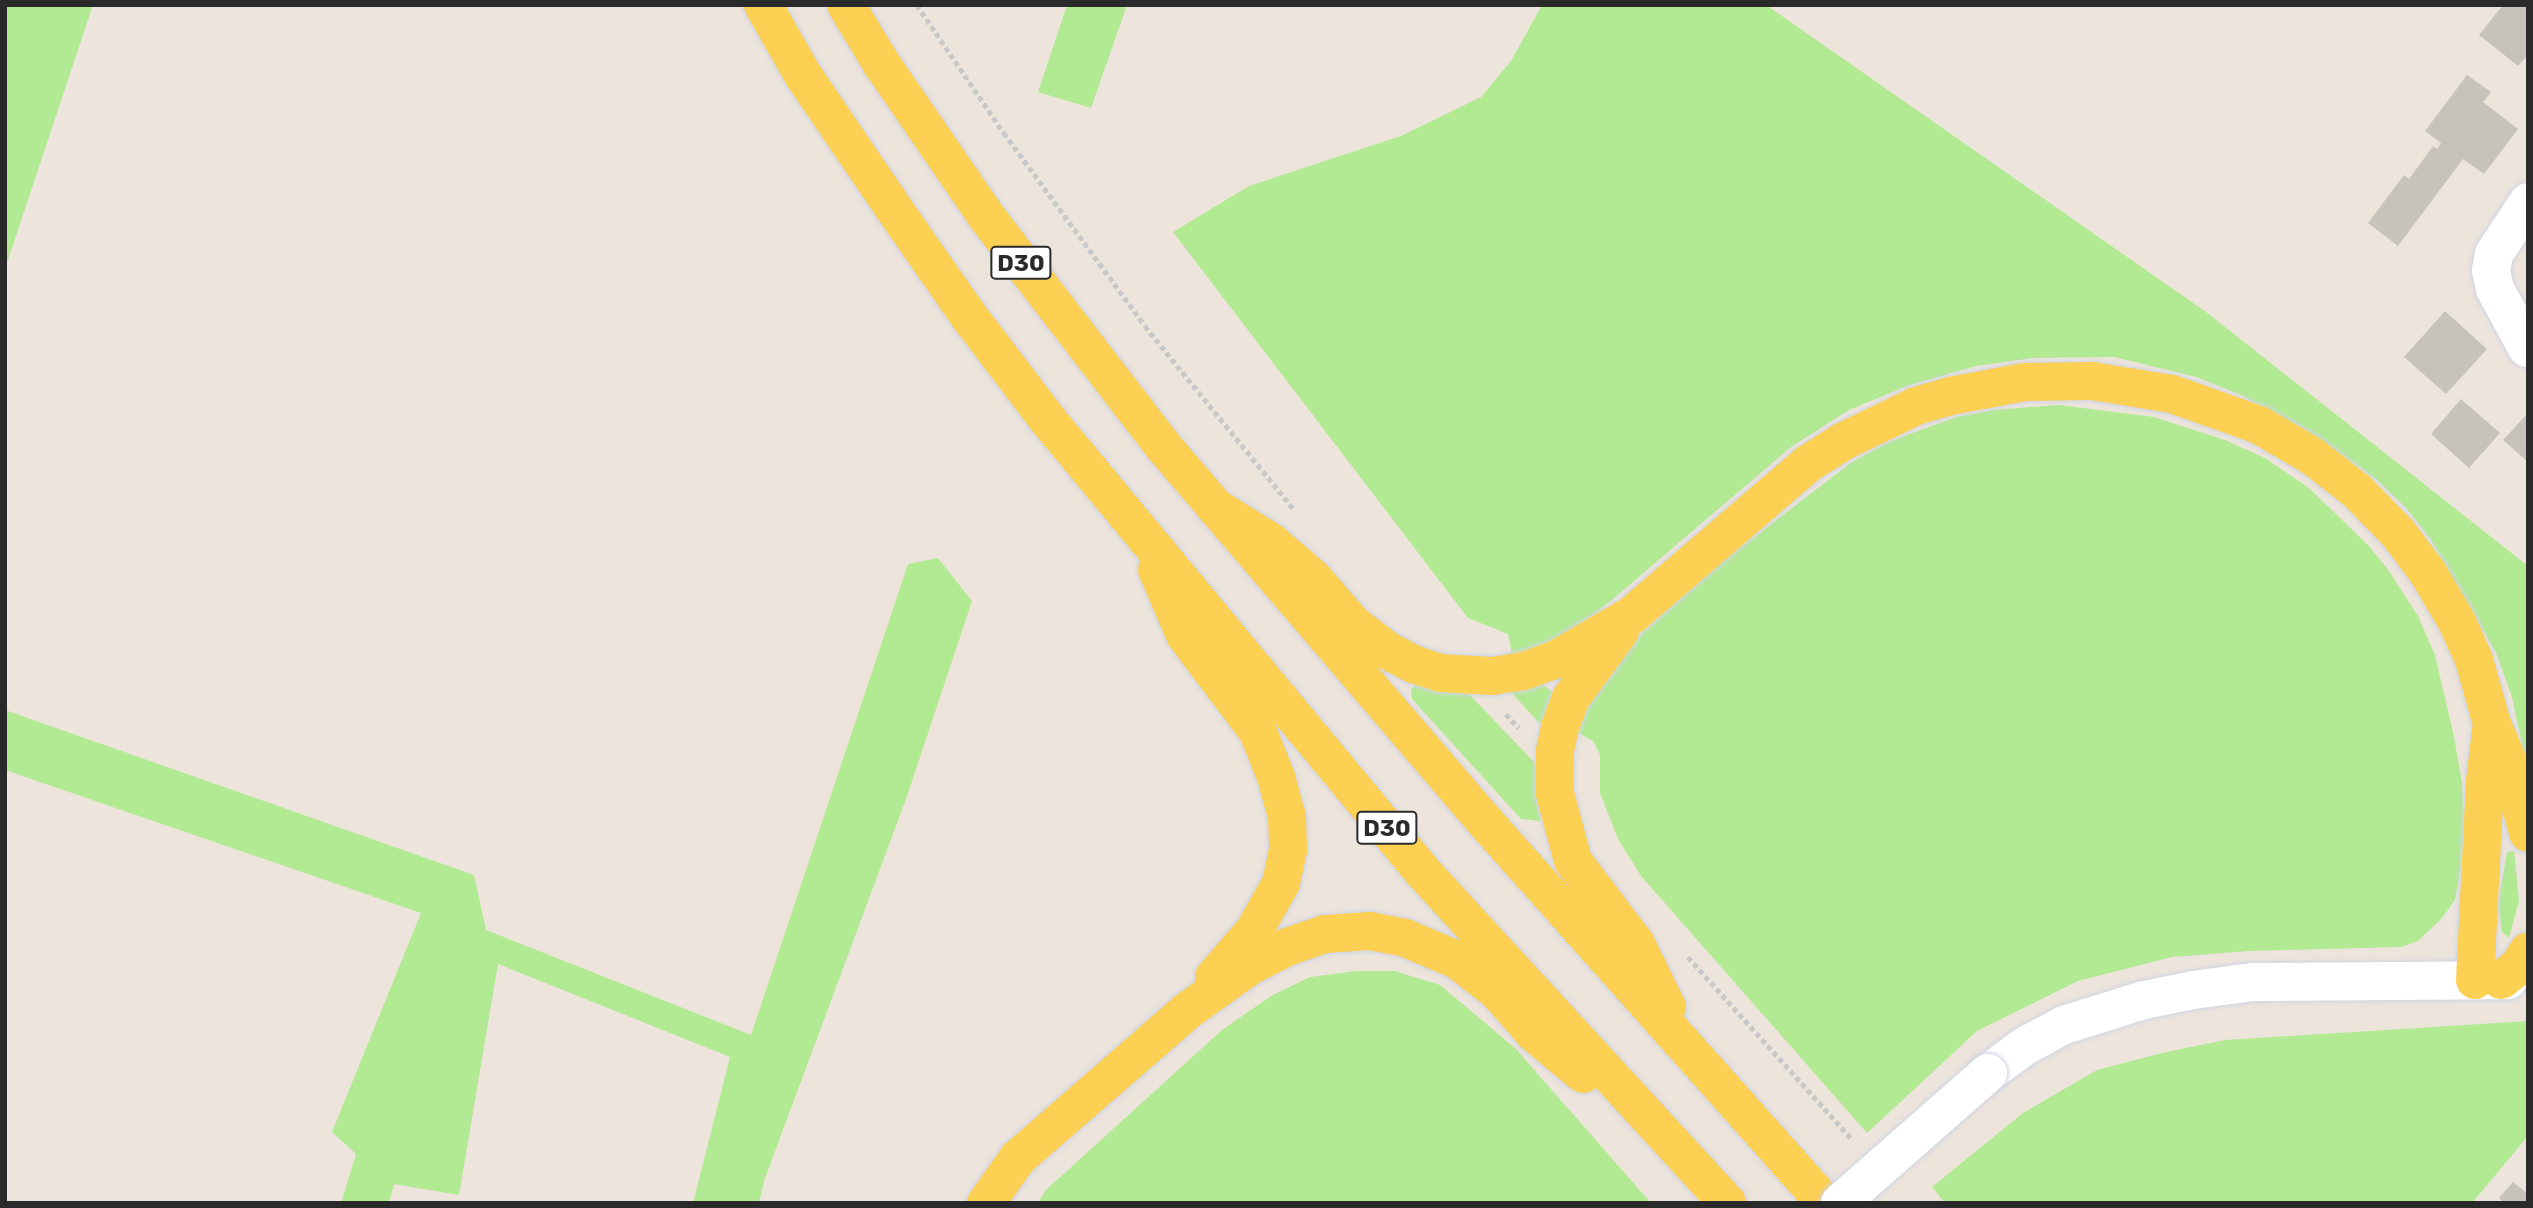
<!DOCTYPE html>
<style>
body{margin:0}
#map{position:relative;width:2533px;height:1208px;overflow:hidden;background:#ede5db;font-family:Rubik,sans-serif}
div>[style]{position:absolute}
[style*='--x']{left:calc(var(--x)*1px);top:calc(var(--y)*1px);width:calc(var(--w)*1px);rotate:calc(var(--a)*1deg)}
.green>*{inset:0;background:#b2e993}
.building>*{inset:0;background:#c8c3ba}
.path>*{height:4.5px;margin-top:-2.25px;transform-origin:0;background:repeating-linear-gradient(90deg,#c8c8c8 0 5px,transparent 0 8.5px)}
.roads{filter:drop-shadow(0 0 2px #d0d4e4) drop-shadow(0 0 2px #d0d4e4)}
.minor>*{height:38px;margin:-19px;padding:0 19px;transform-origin:19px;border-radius:19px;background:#fff}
.major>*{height:38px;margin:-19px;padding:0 19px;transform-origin:19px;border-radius:19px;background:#fcd052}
.bridges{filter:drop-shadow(0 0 2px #d0d4e4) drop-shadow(0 0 2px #d0d4e4)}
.minor-bridge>*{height:38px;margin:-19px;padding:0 19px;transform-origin:19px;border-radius:19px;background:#fff}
span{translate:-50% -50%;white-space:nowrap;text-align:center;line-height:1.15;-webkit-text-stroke:5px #fff;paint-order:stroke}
.shield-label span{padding:2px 5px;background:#fff;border:2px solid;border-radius:5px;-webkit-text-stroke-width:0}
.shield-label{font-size:23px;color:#2a2a2a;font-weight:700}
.frame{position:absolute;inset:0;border:7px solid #2a2a2a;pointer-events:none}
</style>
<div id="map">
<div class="green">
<i style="clip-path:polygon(5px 5px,93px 5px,6px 266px,5px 266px)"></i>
<i style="clip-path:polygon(1067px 5px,1127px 5px,1091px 108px,1038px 92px)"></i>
<i style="clip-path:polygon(1542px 5px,1766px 5px,2206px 312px,2528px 566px,2528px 774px,2512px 697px,2496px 653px,2431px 540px,2406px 508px,2377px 480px,2328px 445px,2243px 396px,2196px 377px,2114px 357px,2033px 358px,1976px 366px,1907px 386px,1849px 410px,1791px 447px,1600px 610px,1565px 635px,1513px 659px,1508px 634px,1468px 618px,1173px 232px,1249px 186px,1401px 136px,1481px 97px,1511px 61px)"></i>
<i style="clip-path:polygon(2059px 405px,2154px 417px,2225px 440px,2265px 458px,2309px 488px,2368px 545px,2389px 571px,2418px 616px,2435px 655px,2454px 737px,2462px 782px,2464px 824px,2460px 873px,2455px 900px,2441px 919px,2418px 941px,2401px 947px,2249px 951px,2172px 957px,2078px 981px,1977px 1031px,1867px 1133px,1641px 876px,1618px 839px,1600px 793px,1600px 755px,1593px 741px,1575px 731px,1591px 694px,1627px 646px,1733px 553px,1852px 462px,1888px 442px,1956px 417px,1992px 410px)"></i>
<i style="clip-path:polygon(938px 558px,972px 601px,906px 799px,764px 1181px,759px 1203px,693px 1203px,730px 1057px,498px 964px,459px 1195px,394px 1184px,389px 1203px,341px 1203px,356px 1154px,332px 1132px,421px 913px,5px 770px,5px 710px,474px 875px,486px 930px,751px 1035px,908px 564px)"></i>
<i style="clip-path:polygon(1538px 681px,1556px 695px,1541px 725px,1507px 688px)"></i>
<i style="clip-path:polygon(1418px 684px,1465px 690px,1535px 763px,1535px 793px,1541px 821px,1521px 819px,1412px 699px,1411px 689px)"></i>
<i style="clip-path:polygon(2514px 851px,2519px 900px,2509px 938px,2502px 932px,2498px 904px,2507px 852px)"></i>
<i style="clip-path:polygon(1357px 971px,1395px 971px,1440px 985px,1516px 1049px,1651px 1203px,1038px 1203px,1046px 1190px,1222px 1030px,1271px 996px,1310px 977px)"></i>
<i style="clip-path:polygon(2528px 1021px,2528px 1136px,2472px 1203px,1945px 1203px,1932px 1187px,2023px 1113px,2097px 1070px,2162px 1053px,2225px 1040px)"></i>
</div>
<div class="building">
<i style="clip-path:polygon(2503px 5px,2528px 5px,2528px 55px,2518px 66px,2479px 35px)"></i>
<i style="clip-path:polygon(2467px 75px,2491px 92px,2483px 102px,2518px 129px,2484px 174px,2463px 159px,2398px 246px,2368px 223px,2404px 175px,2409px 179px,2433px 146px,2437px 149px,2441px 143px,2425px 131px)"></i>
<i style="clip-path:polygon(2445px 311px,2487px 349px,2446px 394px,2404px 357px)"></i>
<i style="clip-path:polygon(2461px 399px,2500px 433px,2469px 468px,2431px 434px)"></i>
<i style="clip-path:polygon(2528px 413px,2528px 462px,2503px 440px)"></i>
<i style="clip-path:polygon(2513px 1182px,2528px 1194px,2528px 1203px,2504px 1203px,2499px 1198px)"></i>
</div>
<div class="path">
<i style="--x:917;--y:5;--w:155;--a:55.8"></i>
<i style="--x:1004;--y:133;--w:239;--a:53.8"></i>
<i style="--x:1145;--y:326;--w:235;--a:50.9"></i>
<i style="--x:1506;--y:714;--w:19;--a:47"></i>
<i style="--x:1688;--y:957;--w:246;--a:48"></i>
</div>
<div class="roads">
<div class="minor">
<i style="--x:2527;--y:348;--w:67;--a:-118.5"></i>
<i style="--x:2495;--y:289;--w:19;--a:-102"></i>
<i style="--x:2491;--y:270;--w:16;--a:-79"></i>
<i style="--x:2494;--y:254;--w:62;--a:-56.8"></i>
<i style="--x:1988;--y:1073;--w:46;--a:-36.1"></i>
<i style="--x:2025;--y:1046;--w:44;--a:-28.3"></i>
<i style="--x:2064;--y:1025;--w:84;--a:-17.4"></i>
<i style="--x:2144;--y:1000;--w:50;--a:-11.5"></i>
<i style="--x:2193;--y:990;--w:61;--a:-7.6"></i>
<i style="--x:2253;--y:982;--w:255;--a:-0.4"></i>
</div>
<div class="major">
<i style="--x:763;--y:5;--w:81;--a:60.3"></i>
<i style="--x:803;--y:75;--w:158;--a:55.8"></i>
<i style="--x:892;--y:206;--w:133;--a:55.1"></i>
<i style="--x:968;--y:315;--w:132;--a:52.7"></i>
<i style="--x:1048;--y:420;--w:587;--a:50.32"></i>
<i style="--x:1423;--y:872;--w:449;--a:47.4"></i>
<i style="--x:846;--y:5;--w:68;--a:58.9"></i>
<i style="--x:881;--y:63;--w:191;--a:55.5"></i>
<i style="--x:989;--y:220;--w:285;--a:52.4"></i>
<i style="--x:1163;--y:446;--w:499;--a:49.4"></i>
<i style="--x:1488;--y:825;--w:506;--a:48.28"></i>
<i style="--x:1215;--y:507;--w:66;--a:32"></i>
<i style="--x:1271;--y:542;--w:55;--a:40.6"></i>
<i style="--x:1313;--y:578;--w:61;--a:49"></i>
<i style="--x:1353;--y:624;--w:44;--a:37.6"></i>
<i style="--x:1388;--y:651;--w:28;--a:27"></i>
<i style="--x:1413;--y:664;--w:29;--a:18"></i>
<i style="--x:1441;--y:673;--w:51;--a:3.4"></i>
<i style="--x:1492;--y:676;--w:32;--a:-9"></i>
<i style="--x:1524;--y:671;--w:33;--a:-20"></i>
<i style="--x:1555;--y:660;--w:89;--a:-30.3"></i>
<i style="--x:1632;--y:615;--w:233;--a:-40.7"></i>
<i style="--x:1809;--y:463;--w:41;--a:-32.2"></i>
<i style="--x:1844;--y:441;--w:80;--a:-25.9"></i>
<i style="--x:1916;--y:406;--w:35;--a:-16"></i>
<i style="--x:1950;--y:396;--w:76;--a:-10.6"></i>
<i style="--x:2025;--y:382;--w:67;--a:-0.9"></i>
<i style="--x:2092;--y:381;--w:81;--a:9.2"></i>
<i style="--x:2172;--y:394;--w:92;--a:19.6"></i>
<i style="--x:2259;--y:425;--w:61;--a:30.3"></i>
<i style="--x:2312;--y:456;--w:57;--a:37.9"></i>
<i style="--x:2357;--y:491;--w:59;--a:45.7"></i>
<i style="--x:2398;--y:533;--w:50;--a:53.1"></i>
<i style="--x:2428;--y:573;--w:57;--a:59.4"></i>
<i style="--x:2457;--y:622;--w:42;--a:65.9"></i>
<i style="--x:2474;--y:660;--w:66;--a:74.3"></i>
<i style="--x:2492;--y:724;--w:49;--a:67.1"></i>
<i style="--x:2511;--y:769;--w:66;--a:75.1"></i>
<i style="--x:1157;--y:570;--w:71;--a:66.7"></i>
<i style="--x:1185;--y:635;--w:121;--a:53"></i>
<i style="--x:1258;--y:732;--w:48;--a:68.2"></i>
<i style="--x:1276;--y:777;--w:41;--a:74.6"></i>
<i style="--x:1287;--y:817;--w:33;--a:88"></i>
<i style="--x:1288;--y:850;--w:34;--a:102"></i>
<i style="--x:1281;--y:883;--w:55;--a:119.4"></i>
<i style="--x:1254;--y:931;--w:61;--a:131"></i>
<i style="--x:1620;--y:631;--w:83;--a:126.2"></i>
<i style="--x:1571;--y:698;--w:31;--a:111"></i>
<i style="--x:1560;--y:727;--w:25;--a:102"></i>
<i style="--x:1555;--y:751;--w:39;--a:91"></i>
<i style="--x:1554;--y:790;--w:73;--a:75"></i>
<i style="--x:1573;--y:861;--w:104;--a:52.8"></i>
<i style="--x:1636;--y:944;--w:70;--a:63.8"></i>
<i style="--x:2475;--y:980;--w:199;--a:-87.1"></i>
<i style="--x:2485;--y:781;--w:51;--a:-83.3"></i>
<i style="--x:2501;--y:980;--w:23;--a:-38"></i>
<i style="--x:2519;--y:966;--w:17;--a:-59"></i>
<i style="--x:986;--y:1203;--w:55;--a:-54.6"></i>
<i style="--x:1018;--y:1158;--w:224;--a:-41"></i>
<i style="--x:1187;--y:1011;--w:77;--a:-35.5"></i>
<i style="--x:1250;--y:966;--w:42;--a:-27.2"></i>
<i style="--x:1287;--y:947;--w:40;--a:-18.9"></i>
<i style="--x:1325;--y:934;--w:45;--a:-3.8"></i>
<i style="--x:1370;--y:931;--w:36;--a:11"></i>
<i style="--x:1405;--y:938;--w:56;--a:22.9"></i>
<i style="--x:1457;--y:960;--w:51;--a:37.8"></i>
<i style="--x:1497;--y:991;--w:56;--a:48.6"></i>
<i style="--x:1534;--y:1033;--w:64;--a:39.9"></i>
</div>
</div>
<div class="bridges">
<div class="minor-bridge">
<i style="--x:1840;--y:1203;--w:197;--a:-41.3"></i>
</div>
</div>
<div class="shield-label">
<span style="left:1021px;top:263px">D30</span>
<span style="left:1387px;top:828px">D30</span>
</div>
<div class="frame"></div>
</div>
